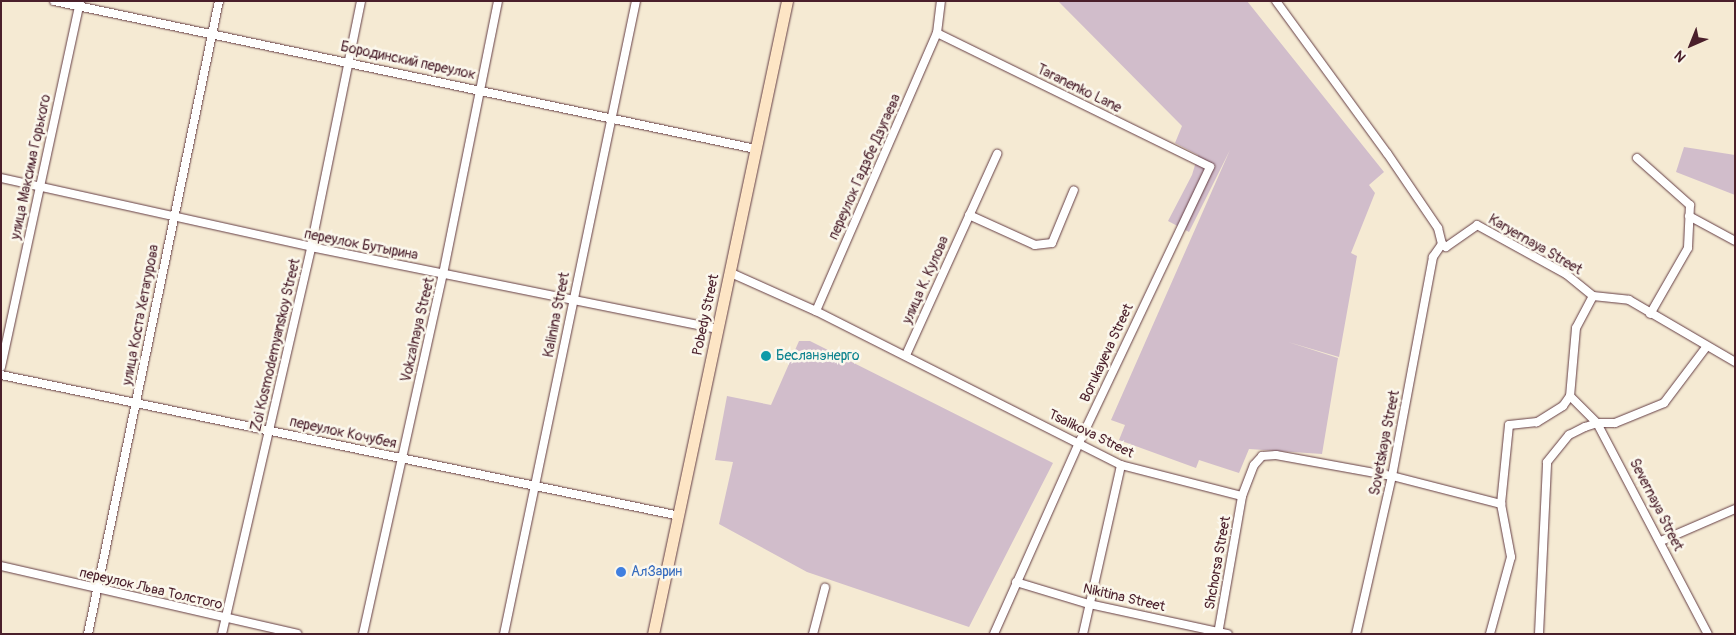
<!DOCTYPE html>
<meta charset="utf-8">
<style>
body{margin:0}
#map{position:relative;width:1736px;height:635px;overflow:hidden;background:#f5ead3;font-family:Pangolin,sans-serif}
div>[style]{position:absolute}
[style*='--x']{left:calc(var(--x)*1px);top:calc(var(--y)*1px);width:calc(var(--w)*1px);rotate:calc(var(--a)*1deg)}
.industrial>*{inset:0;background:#d1bdcb}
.roads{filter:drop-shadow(0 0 1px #643d44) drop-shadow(0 0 1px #643d44)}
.street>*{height:8px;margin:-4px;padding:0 4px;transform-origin:4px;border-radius:4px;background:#fff}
.secondary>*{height:11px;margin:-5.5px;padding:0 5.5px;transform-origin:5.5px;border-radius:5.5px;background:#fde5c5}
.dots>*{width:14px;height:14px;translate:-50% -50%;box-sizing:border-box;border:2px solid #fbf7ec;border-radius:50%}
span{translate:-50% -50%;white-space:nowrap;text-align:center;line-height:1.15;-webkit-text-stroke:5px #fbf7ec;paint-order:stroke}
.street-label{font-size:14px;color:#4a1f2b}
.culture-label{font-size:14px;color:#0d838f}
.left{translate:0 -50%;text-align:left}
.shop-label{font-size:14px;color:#366cbe}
.frame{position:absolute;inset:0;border:2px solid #4a1f2b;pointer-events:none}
.north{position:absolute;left:1666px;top:20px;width:50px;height:50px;-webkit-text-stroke:4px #fbf7ec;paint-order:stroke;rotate:224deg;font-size:14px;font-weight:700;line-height:20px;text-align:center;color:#4a1f2b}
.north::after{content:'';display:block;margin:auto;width:18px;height:22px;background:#4a1f2b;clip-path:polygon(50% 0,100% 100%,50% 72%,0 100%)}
</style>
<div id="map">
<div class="industrial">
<i style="clip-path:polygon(1058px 1px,1247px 1px,1384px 172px,1369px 185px,1375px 193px,1351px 253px,1357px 256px,1339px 357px,1288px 342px,1338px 358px,1322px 454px,1249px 449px,1239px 473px,1199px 460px,1196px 468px,1119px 440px,1125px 425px,1111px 420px,1230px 150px,1189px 232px,1168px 221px,1192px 175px,1198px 155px,1175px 143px,1182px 126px)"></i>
<i style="clip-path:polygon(1684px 147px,1735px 155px,1735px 195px,1676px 172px)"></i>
<i style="clip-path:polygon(799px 341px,810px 341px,1053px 463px,969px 627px,807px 572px,719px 524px,733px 462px,715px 460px,727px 396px,771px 405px)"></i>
</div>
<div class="roads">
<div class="street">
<i style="--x:54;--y:1;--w:717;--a:11.91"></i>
<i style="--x:1276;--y:1;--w:188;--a:53.9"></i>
<i style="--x:1387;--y:153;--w:91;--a:55.8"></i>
<i style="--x:1438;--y:228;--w:16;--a:76"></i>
<i style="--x:1442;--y:244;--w:16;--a:125"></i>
<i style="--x:1433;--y:257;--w:223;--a:100.6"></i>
<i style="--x:1392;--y:476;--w:162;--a:102.8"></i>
<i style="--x:937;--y:33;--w:304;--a:26.1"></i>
<i style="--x:1210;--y:167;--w:306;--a:115.4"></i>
<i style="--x:1079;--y:443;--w:209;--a:114"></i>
<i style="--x:1637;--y:158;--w:71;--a:41.6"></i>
<i style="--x:1690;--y:205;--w:43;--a:92.7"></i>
<i style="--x:1688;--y:248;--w:76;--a:119.9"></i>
<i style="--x:1;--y:178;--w:318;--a:12.5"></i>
<i style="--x:311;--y:247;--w:415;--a:11.4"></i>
<i style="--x:969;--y:215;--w:72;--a:24.4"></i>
<i style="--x:1035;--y:245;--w:17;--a:-7"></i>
<i style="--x:1052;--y:243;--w:57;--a:-67.5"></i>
<i style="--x:1689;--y:216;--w:52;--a:28.5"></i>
<i style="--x:1442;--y:244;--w:5;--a:37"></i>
<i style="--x:1446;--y:247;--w:38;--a:-35"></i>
<i style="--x:1477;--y:225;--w:102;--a:28.8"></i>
<i style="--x:1566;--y:274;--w:35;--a:39"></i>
<i style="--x:1593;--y:296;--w:36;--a:118"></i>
<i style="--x:1576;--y:328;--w:68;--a:95"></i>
<i style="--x:1570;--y:396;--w:12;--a:125"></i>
<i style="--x:1563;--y:406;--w:31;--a:148"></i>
<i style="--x:1537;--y:422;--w:28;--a:174"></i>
<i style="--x:1509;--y:425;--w:79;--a:95.8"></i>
<i style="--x:1501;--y:504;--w:54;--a:79.3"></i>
<i style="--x:1511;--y:557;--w:80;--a:105.3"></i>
<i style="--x:731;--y:273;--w:93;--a:24.1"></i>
<i style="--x:816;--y:311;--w:342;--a:26.8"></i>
<i style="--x:1121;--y:465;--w:125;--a:14.4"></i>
<i style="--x:1242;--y:496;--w:33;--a:-69"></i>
<i style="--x:1254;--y:465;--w:12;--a:-48"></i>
<i style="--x:1262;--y:456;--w:14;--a:-4"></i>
<i style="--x:1276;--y:455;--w:118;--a:10.3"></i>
<i style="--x:1392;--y:476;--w:113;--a:14.4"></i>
<i style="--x:1593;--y:296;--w:36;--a:6"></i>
<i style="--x:1629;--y:300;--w:123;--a:30.3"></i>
<i style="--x:816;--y:311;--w:303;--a:-66.5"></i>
<i style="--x:937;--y:33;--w:32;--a:-83"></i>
<i style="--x:906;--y:355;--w:221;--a:-65.6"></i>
<i style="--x:1;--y:367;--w:374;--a:-77.8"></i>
<i style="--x:1;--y:375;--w:693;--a:11.73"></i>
<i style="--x:1570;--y:396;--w:38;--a:45"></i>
<i style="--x:1597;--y:423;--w:238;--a:62.3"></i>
<i style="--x:1661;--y:541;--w:81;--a:-23.4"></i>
<i style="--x:1;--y:566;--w:304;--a:12.9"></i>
<i style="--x:1016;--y:582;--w:76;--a:16.8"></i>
<i style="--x:1089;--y:604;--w:142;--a:12.2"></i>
<i style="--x:88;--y:634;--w:646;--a:-78.31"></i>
<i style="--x:222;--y:634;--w:397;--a:-77"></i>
<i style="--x:311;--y:247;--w:251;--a:-78.5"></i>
<i style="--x:363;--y:634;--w:369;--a:-77.5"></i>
<i style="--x:443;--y:274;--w:278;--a:-78.6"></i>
<i style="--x:504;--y:634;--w:647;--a:-78.22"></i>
<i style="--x:813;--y:634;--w:48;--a:-75.4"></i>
<i style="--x:1083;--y:634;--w:173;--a:-77.3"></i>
<i style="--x:1218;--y:634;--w:140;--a:-80.1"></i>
<i style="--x:1539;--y:634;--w:172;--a:-87.3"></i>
<i style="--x:1547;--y:462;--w:35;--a:-51"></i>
<i style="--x:1569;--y:435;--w:18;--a:-27"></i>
<i style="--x:1585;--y:427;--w:13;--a:-18"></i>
<i style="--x:1597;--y:423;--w:18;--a:0"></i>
<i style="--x:1615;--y:423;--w:53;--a:-22.2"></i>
<i style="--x:1664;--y:403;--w:71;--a:-53"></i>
</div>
<div class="secondary">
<i style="--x:653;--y:634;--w:647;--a:-78.05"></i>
</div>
</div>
<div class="dots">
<i style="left:766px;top:356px;background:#0f9aa8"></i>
<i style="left:621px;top:572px;background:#3f7fe0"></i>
</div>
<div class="street-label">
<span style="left:408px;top:61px;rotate:12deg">Бородинский переулок</span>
<span style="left:1079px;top:89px;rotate:26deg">Taranenko Lane</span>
<span style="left:31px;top:167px;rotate:-78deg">улица Максима Горького</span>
<span style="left:865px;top:167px;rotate:-66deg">переулок Гадзбе Дзугаева</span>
<span style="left:361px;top:245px;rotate:11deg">переулок Бутырина</span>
<span style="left:1535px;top:245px;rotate:30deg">Karyernaya Street</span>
<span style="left:926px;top:280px;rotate:-66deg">улица К. Кулова</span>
<span style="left:141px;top:315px;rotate:-79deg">улица Коста Хетагурова</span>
<span style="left:557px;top:315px;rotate:-79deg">Kalinina Street</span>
<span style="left:706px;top:315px;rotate:-78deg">Pobedy Street</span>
<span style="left:418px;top:330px;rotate:-77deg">Vokzalnaya Street</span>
<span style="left:276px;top:345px;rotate:-77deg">Zoi Kosmodemyanskoy Street</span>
<span style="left:1107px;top:353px;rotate:-65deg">Borukayeva Street</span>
<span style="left:343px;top:433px;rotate:12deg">переулок Кочубея</span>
<span style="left:1091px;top:434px;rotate:26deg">Tsalikova Street</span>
<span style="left:1385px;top:443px;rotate:-79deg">Sovetskaya Street</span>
<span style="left:1656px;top:505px;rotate:63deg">Severnaya Street</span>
<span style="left:1218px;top:563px;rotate:-80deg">Shchorsa Street</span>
<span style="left:151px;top:589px;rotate:13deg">переулок Льва Толстого</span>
<span style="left:1124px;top:598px;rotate:13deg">Nikitina Street</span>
</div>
<div class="culture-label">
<span class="left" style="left:776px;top:356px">Бесланэнерго</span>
</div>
<div class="shop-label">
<span class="left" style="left:631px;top:572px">АлЗарин</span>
</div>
<div class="frame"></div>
<div class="north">N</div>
</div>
